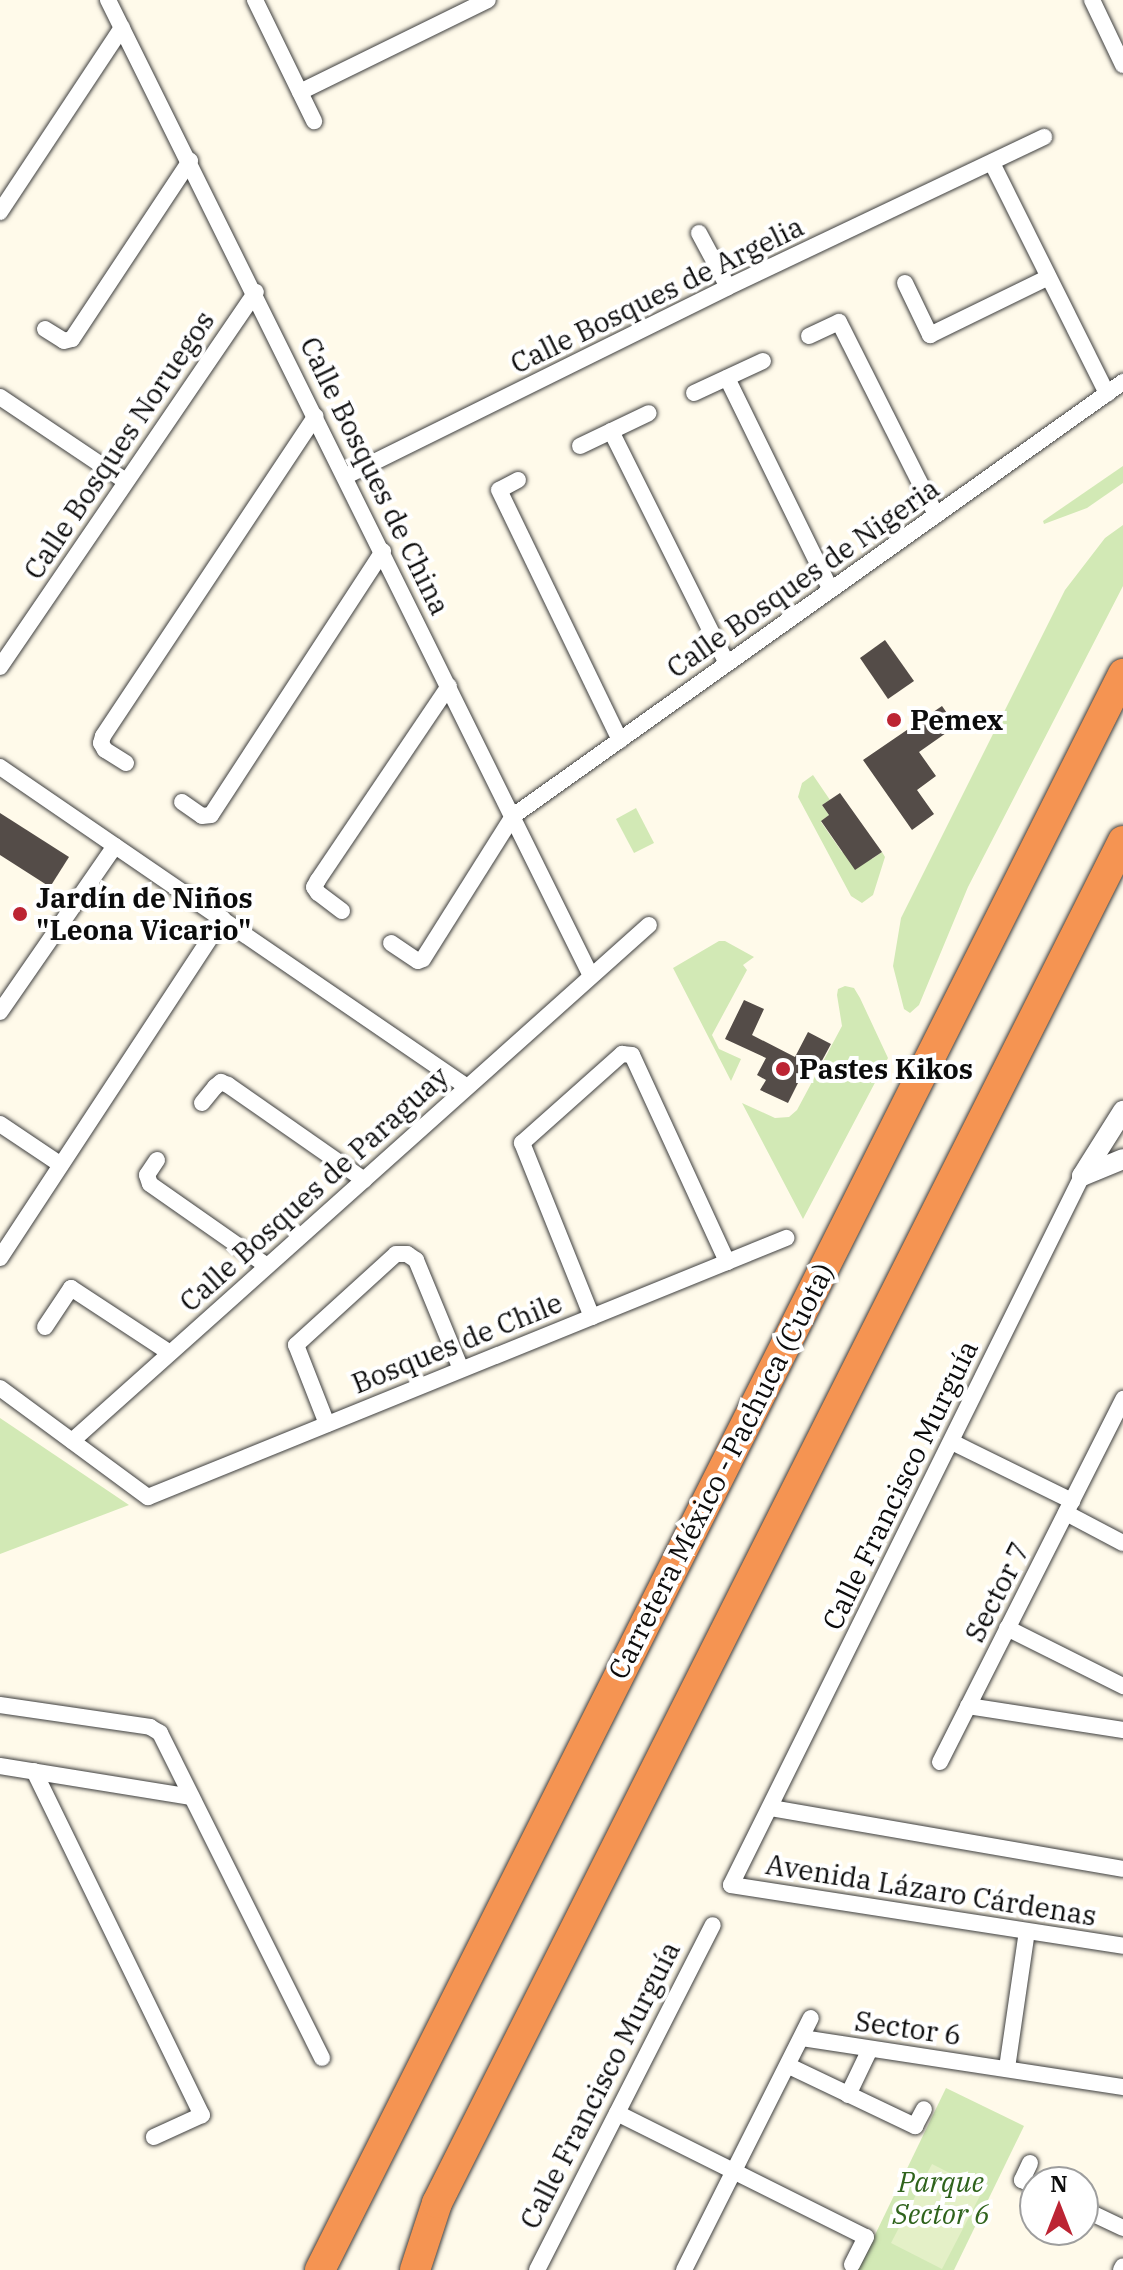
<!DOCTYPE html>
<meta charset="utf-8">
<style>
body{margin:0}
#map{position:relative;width:1123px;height:2270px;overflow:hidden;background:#fffaea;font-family:"IBM Plex Serif",serif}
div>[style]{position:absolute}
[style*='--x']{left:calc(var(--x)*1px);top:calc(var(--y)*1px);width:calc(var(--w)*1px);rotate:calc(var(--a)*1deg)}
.green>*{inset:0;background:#d2e9b5}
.pitch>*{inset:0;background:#e4f0c7}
.building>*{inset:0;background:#544c48}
.roads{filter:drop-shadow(0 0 2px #3f3f3f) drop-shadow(0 0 2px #3f3f3f)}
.minor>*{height:16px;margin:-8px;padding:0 8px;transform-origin:8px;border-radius:8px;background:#fff}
.tertiary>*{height:20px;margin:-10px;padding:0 10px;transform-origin:10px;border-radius:10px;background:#fff}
.motorway>*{height:30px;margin:-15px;padding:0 15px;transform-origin:15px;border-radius:15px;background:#f59452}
.dots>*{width:22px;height:22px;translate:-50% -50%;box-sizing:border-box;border:4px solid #fff;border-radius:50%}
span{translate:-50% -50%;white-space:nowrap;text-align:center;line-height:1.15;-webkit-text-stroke:8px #fff;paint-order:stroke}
.street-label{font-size:28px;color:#0c0c0c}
.poi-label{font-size:28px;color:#0c0c0c;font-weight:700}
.left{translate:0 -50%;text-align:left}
.park-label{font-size:28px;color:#2f631c;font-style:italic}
.north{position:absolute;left:1019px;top:2166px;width:80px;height:80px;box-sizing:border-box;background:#fff;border:2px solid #9e9e9e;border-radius:50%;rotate:0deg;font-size:22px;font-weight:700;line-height:32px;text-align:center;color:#0c0c0c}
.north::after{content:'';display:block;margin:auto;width:28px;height:36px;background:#bc2433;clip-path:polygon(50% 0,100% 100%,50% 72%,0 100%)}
</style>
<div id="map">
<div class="green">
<i style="clip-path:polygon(1123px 466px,1123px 483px,1087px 508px,1044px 524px,1043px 521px)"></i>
<i style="clip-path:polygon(1123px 525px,1123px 586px,968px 887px,919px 1005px,910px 1013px,904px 1009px,893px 966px,901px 918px,1065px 590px,1105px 538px)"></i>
<i style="clip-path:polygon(813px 775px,830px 800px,822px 805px,829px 815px,821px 822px,842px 852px,872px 859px,882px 852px,885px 857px,873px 895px,862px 903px,851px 896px,798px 797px,802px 783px)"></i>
<i style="clip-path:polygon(636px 808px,654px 843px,634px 853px,616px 819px)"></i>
<i style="clip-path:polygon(719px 941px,725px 941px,754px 957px,743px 965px,747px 970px,712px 1035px,719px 1049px,741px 1059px,731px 1081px,673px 968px)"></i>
<i style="clip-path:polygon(845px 986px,854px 988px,860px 998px,888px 1058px,803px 1219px,742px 1103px,775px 1118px,789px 1117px,797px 1110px,842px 1026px,837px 995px,838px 989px)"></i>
<i style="clip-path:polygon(0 1418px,129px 1505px,0 1554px)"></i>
<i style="clip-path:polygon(946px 2088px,1024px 2126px,954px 2270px,858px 2270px)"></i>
</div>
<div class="pitch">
<i style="clip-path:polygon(932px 2164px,983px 2190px,942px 2269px,891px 2243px)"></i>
</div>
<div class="building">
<i style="clip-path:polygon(885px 640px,914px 681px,888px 699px,860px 658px)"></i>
<i style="clip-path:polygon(942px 706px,956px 726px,919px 752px,936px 776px,917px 790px,934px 814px,912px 830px,863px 760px)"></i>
<i style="clip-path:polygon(840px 793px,882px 852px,855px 870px,821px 821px,829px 815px,822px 805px)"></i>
<i style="clip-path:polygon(0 813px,69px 857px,50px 887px,0 855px)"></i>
<i style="clip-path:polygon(744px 1000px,764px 1009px,752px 1035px,795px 1057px,808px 1032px,831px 1044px,818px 1068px,808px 1063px,788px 1103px,760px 1090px,766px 1080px,757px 1075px,766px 1058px,725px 1039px)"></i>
</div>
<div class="roads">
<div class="minor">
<i style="--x:108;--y:0;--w:1089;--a:63.67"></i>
<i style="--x:255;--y:0;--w:135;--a:64"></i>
<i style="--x:1092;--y:0;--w:72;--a:64.5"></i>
<i style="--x:300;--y:92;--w:209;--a:-26.1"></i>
<i style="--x:992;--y:163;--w:258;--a:63.5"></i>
<i style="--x:0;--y:212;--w:221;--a:-56.5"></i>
<i style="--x:699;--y:233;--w:61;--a:61.8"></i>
<i style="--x:905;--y:283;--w:58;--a:64.3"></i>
<i style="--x:930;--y:335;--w:132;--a:-26"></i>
<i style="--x:45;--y:329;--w:22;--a:32"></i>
<i style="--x:64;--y:341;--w:8;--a:-14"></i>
<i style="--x:72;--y:339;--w:214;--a:-56.5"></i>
<i style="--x:809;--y:336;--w:33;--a:-25"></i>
<i style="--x:839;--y:322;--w:216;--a:63.3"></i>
<i style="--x:727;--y:378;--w:236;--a:63.9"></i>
<i style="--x:694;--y:393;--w:76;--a:-24.9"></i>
<i style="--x:0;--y:397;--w:151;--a:33.9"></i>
<i style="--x:611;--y:431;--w:260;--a:63.5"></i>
<i style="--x:580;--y:446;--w:76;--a:-25.6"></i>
<i style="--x:346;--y:476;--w:426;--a:-26.3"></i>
<i style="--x:728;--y:287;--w:350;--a:-25.4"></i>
<i style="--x:518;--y:480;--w:21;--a:152"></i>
<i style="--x:499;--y:490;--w:278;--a:64.2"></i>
<i style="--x:0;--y:667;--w:454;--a:-55.7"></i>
<i style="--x:126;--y:763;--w:25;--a:-148"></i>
<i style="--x:105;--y:750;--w:8;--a:-120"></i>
<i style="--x:101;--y:743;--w:7;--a:-74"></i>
<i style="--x:103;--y:736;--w:384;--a:-56.4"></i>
<i style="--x:0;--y:767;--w:566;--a:34.42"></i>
<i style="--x:182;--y:802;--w:24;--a:35"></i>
<i style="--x:202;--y:816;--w:9;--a:-6"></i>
<i style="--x:211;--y:815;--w:315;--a:-56.9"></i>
<i style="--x:342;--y:911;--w:30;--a:-143"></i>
<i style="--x:318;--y:893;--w:7;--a:-124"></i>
<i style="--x:314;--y:887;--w:8;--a:-60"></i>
<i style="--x:318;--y:880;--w:234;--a:-56"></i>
<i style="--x:391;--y:943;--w:32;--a:34"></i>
<i style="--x:418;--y:961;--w:5;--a:-22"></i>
<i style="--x:423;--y:959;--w:169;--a:-57.8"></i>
<i style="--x:513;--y:816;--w:749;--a:-35.43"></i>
<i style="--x:0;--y:1012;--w:202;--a:-55.3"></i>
<i style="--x:202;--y:1103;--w:21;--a:-51"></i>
<i style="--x:215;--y:1087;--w:8;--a:-40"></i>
<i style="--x:221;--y:1082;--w:8;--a:23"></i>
<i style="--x:228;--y:1085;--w:166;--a:34.9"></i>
<i style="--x:0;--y:1124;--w:73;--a:33.9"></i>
<i style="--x:157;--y:1160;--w:18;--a:124"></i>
<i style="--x:147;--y:1175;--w:9;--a:72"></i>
<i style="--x:150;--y:1184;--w:143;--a:35"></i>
<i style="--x:1082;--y:1176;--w:791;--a:116.34"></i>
<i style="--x:731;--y:1885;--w:397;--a:8.8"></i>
<i style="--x:0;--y:1258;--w:406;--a:-56.7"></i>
<i style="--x:592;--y:1317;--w:188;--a:-111.9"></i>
<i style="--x:522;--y:1143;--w:134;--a:-41.7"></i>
<i style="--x:622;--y:1054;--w:10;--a:6"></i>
<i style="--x:632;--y:1055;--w:228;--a:65.3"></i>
<i style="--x:45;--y:1327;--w:47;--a:-56.3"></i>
<i style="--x:71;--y:1288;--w:118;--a:33.3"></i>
<i style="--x:0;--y:1388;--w:184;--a:36.4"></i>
<i style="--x:148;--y:1497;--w:689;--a:-22.09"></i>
<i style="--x:327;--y:1424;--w:85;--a:-111.4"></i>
<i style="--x:296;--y:1345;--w:135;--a:-42.3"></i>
<i style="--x:396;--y:1254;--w:11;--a:0"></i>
<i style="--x:407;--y:1254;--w:11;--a:34"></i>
<i style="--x:416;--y:1260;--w:118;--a:67.6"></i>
<i style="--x:72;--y:1441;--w:774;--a:-41.81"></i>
<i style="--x:952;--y:1442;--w:134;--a:26.2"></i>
<i style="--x:1066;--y:1513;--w:64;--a:27.8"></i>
<i style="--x:1007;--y:1628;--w:130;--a:26.6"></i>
<i style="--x:0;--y:1705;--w:152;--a:8.3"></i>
<i style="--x:150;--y:1727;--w:12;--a:31"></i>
<i style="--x:160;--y:1733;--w:363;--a:63.5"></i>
<i style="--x:968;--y:1706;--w:157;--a:8.8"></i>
<i style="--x:940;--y:1762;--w:407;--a:-63.2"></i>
<i style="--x:0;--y:1766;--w:194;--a:9.2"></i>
<i style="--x:34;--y:1771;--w:383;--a:64"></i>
<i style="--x:202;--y:2115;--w:53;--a:155.4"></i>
<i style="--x:771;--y:1808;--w:357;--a:9.8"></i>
<i style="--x:802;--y:2038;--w:325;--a:8.7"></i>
<i style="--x:789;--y:2066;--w:140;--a:25.5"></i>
<i style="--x:915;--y:2126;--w:19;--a:-62"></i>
<i style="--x:1007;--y:2068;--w:138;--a:-81.7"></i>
<i style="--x:848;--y:2095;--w:51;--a:-64.4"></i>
<i style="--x:617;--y:2113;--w:278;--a:26.5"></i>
<i style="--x:866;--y:2237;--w:31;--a:117"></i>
<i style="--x:1030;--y:2163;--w:19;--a:115"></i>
<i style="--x:1022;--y:2180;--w:14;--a:25"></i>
<i style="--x:1083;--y:2209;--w:44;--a:25.4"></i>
<i style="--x:537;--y:2270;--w:387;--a:-63"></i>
<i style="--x:684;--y:2270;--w:282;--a:-63.3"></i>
<i style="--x:1121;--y:2270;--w:4;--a:-63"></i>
</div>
<div class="tertiary">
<i style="--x:1082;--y:1176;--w:77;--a:-57.8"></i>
<i style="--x:1082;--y:1176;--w:44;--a:-22.5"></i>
</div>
<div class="motorway">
<i style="--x:320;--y:2270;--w:1787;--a:-63.29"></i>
<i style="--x:415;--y:2270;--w:71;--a:-71.8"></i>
<i style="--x:437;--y:2203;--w:1525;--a:-63.27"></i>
</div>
</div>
<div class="dots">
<i style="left:894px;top:720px;background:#bc2433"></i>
<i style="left:20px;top:914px;background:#bc2433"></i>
<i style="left:783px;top:1069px;background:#bc2433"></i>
</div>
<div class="street-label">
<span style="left:657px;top:295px;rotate:-26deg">Calle Bosques de Argelia</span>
<span style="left:119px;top:445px;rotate:-56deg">Calle Bosques Noruegos</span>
<span style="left:375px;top:476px;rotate:64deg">Calle Bosques de China</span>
<span style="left:803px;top:578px;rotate:-35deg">Calle Bosques de Nigeria</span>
<span style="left:314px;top:1189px;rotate:-42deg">Calle Bosques de Paraguay</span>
<span style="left:457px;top:1343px;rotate:-22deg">Bosques de Chile</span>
<span style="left:721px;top:1471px;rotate:-63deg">Carretera México - Pachuca (Cuota)</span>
<span style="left:900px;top:1485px;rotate:-64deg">Calle Francisco Murguía</span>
<span style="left:997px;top:1592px;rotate:-63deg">Sector 7</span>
<span style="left:931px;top:1890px;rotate:9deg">Avenida Lázaro Cárdenas</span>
<span style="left:908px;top:2028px;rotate:8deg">Sector 6</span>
<span style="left:600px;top:2085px;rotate:-63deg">Calle Francisco Murguía</span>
</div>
<div class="poi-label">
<span class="left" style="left:910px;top:720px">Pemex</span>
<span class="left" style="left:36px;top:914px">Jardín de Niños<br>"Leona Vicario"</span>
<span class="left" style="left:799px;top:1069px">Pastes Kikos</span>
</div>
<div class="park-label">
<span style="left:941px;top:2198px">Parque<br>Sector 6</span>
</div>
<div class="north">N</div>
</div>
